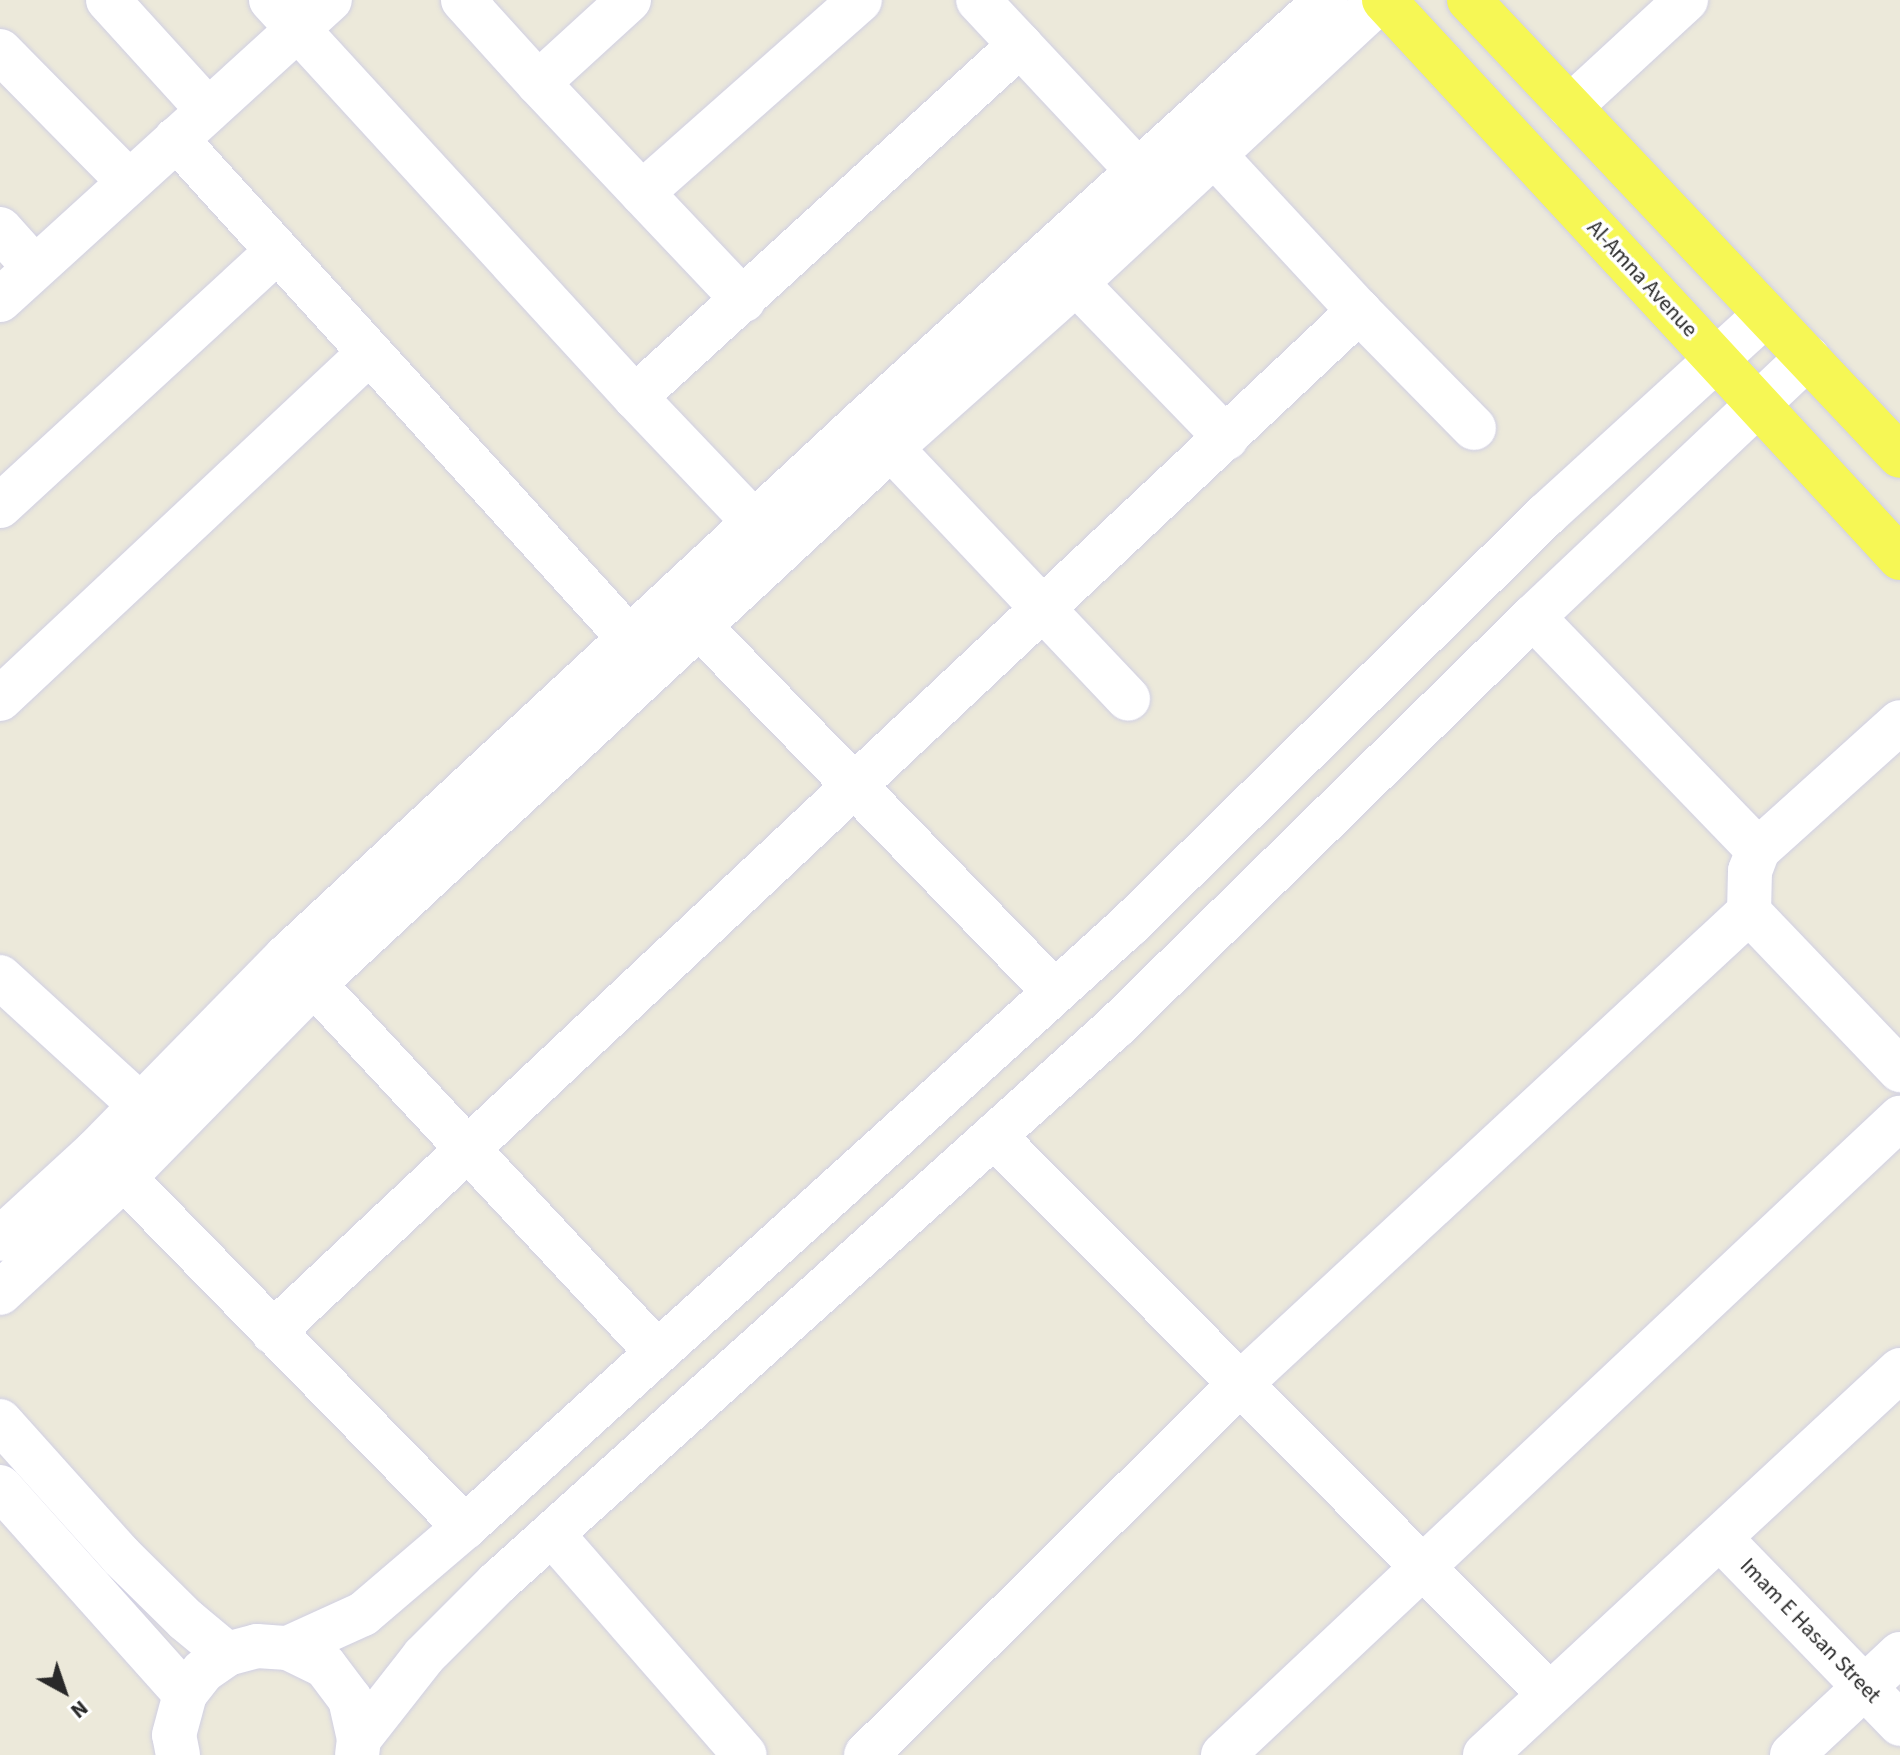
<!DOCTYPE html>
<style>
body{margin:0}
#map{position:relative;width:1900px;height:1755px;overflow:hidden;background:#ece9da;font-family:"Source Sans 3",sans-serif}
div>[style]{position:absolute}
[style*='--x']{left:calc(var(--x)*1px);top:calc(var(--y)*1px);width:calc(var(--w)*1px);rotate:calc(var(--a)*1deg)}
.roads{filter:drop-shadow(0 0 2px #d0cfe3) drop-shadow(0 0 2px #d0cfe3)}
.minor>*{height:44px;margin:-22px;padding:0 22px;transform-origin:22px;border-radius:22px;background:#fff}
.major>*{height:44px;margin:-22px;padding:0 22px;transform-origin:22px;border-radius:22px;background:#f6f755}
span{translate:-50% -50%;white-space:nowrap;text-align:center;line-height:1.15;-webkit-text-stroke:7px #fff;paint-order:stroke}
.street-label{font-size:22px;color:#292929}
.north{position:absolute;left:24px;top:1651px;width:80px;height:80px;-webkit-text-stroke:6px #fff;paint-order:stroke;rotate:140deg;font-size:22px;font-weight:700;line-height:32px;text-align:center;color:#292929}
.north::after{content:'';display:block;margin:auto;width:28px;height:36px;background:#292929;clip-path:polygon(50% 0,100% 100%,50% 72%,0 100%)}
</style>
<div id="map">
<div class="roads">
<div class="minor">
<i style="--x:108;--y:0;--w:149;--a:47.7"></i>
<i style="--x:271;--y:0;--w:539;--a:47.48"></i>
<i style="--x:635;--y:397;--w:175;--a:46.4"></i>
<i style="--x:463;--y:0;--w:112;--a:47.9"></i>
<i style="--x:629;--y:0;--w:123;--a:137.6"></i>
<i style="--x:538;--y:83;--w:299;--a:46.6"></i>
<i style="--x:978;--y:0;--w:236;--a:46.9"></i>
<i style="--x:0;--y:51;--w:184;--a:45.4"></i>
<i style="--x:1570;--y:107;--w:158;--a:-42.7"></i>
<i style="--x:1195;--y:134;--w:241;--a:47.2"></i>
<i style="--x:1359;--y:311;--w:164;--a:45.5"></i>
<i style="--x:176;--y:139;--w:675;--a:47.76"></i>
<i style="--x:642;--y:193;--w:291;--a:-41.5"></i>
<i style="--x:0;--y:229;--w:52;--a:48.1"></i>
<i style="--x:1076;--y:283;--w:216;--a:45.9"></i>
<i style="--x:0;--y:300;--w:446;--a:-42.3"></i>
<i style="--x:635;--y:397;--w:522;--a:-42.44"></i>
<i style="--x:891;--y:448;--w:345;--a:46.6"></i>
<i style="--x:0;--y:506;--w:375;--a:-42.6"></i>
<i style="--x:1533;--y:617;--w:324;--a:46"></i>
<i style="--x:700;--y:627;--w:509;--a:45.8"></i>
<i style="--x:0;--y:699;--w:504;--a:-43.15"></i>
<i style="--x:1749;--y:912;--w:219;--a:46.3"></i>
<i style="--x:0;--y:977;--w:190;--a:42.4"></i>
<i style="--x:314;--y:984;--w:502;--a:47.02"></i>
<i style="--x:994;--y:1136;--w:788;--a:45.15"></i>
<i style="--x:124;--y:1178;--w:488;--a:45.7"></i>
<i style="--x:0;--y:1239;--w:130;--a:-42.5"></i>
<i style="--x:96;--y:1151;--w:272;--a:-45.6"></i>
<i style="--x:286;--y:957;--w:788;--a:-42.89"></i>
<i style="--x:863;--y:421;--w:626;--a:-42.28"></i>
<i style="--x:0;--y:1293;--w:169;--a:-42.8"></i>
<i style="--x:124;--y:1178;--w:272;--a:-45.6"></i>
<i style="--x:314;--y:984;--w:788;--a:-42.89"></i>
<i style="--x:891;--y:448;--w:248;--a:-41.7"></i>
<i style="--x:1076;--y:283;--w:416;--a:-42.9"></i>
<i style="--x:273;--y:1332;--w:1491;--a:-43.23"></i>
<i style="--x:0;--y:1421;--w:181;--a:48.1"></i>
<i style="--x:121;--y:1556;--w:91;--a:44.6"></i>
<i style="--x:186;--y:1620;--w:53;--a:39.7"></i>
<i style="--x:0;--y:1487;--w:278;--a:48.2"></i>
<i style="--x:552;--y:1534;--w:293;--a:48.9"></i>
<i style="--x:1720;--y:1538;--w:259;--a:45.9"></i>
<i style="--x:288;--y:1648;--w:82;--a:-24.4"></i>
<i style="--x:363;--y:1614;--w:134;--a:-40.5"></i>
<i style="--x:465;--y:1527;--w:896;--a:-42.2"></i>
<i style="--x:1129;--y:925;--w:585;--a:-44.52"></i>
<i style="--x:1546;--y:515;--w:297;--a:-42.4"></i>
<i style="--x:359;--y:1739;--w:105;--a:-51.9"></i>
<i style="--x:424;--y:1656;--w:103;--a:-45"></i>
<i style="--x:497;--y:1583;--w:833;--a:-41.98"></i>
<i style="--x:1116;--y:1026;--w:584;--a:-44.45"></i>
<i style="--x:1533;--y:617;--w:378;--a:-43.4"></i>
<i style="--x:178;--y:1755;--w:20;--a:-101"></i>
<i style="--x:174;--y:1735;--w:42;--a:-75"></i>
<i style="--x:185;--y:1694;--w:29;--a:-52"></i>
<i style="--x:203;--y:1671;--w:29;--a:-35"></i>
<i style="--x:227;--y:1654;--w:31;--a:-15"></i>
<i style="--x:257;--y:1646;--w:31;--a:4"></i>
<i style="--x:288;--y:1648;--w:41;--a:25.9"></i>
<i style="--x:325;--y:1666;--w:41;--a:52.9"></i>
<i style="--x:350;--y:1699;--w:41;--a:77.3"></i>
<i style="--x:359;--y:1739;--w:16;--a:97"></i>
<i style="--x:866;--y:1755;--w:525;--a:-44.77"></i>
<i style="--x:1239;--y:1385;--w:696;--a:-42.84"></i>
<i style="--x:1749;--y:912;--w:41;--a:-88.6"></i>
<i style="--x:1750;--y:871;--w:22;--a:-69"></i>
<i style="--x:1758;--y:850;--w:191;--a:-42"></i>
<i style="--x:1223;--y:1755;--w:930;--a:-43.26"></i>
<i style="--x:1485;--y:1755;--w:566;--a:-42.85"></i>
<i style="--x:1792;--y:1755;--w:148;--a:-43.1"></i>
</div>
<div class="major">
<i style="--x:1384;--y:0;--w:760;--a:47.24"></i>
<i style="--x:1469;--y:0;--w:627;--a:46.61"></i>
</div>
</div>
<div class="street-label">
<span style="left:1642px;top:279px;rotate:47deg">Al-Amna Avenue</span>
<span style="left:1810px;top:1631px;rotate:46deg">Imam E Hasan Street</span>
</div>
<div class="north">N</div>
</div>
